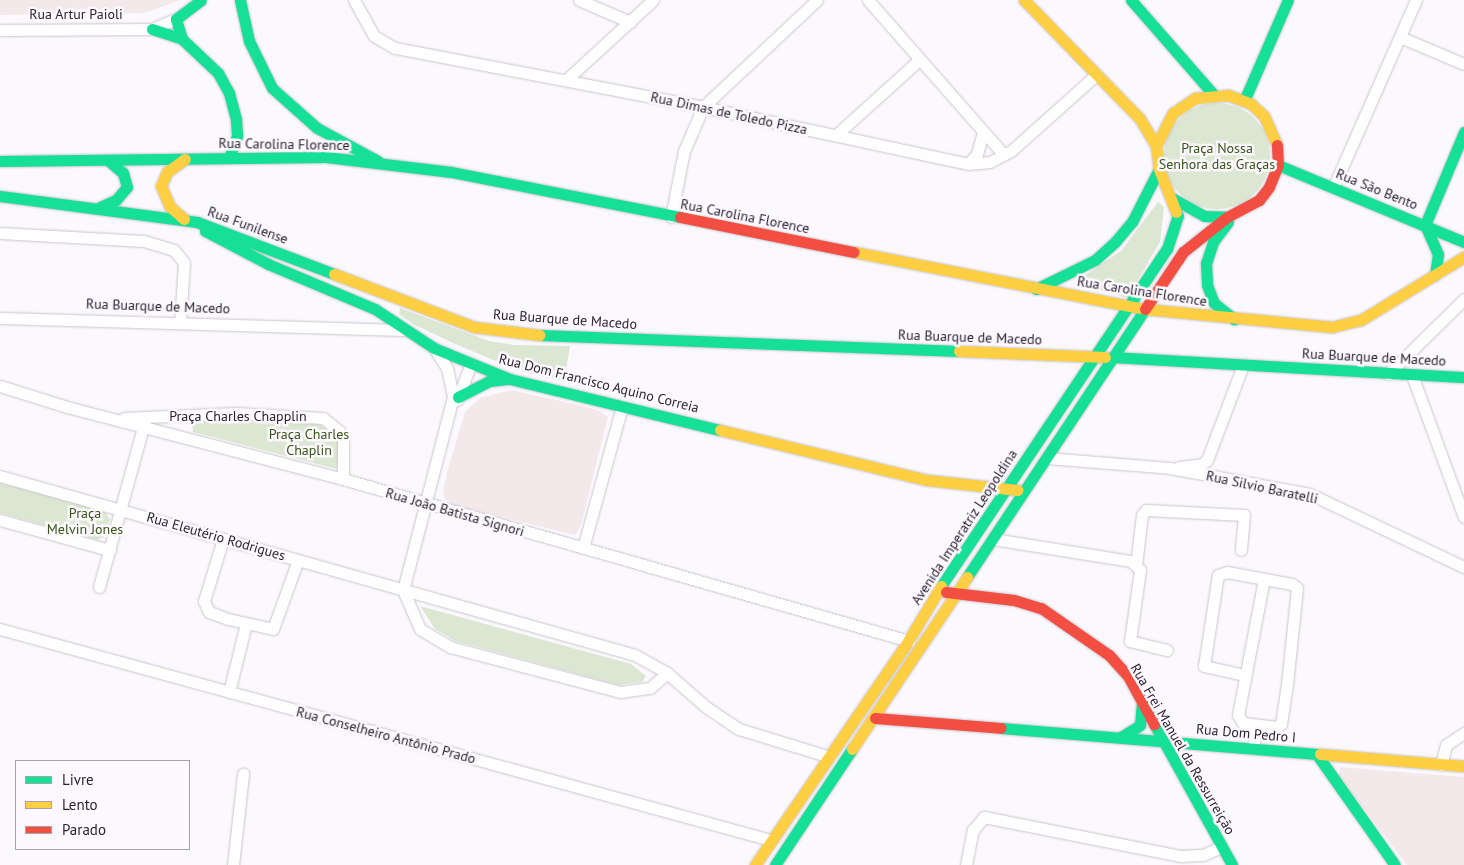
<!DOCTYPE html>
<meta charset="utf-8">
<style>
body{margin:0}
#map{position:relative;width:1464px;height:865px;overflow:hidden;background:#fbf9fd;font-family:"PT Sans",sans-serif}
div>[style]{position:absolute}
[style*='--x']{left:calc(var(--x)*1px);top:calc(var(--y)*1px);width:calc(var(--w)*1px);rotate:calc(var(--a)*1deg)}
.education>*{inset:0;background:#f3e9eb}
.green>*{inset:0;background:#dbe7d2}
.round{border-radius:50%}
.roads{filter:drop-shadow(0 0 1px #cac5cd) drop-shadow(0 0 1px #cac5cd)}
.street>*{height:11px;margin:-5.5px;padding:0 5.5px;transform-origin:5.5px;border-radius:5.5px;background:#fefeff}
.fast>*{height:11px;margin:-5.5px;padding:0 5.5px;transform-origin:5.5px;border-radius:5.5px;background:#16e098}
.slow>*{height:11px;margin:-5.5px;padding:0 5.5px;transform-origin:5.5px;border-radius:5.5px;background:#ffcf43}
.jam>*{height:11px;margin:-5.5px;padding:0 5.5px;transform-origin:5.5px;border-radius:5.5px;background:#f24e42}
span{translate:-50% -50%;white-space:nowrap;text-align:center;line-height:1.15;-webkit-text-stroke:5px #fcf8fe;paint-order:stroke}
.street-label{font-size:14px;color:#271f2b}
.park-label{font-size:14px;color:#375519}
.legend{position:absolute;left:15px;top:760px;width:175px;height:90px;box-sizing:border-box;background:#fcf8fe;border:1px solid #a7a1aa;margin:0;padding:6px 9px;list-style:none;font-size:15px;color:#271f2b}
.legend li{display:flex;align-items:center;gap:10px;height:25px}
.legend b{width:25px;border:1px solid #a7a1aa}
</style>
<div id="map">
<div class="education">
<i style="clip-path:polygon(0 0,181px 0,144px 13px,0 15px)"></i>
<i style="clip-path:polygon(511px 390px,579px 405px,600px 411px,608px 417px,581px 525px,575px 535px,456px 506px,445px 499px,443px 493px,447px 472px,465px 412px,480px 398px)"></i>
<i style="clip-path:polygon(1340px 767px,1464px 777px,1464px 865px,1407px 865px,1339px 776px)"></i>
</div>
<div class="green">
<i class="round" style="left:1164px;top:103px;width:106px;height:106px"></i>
<i style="clip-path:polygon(1158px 202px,1164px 207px,1160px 242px,1127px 298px,1081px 285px,1084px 276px,1121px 251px)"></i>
<i style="clip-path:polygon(400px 308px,489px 341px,514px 345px,570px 346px,564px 382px,517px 370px,453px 343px,413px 324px,399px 314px)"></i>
<i style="clip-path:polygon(200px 421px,319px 424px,334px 433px,339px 442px,337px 469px,193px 432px,192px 423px)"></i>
<i style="clip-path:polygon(0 483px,103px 510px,110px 519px,104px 537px,97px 540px,0 513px)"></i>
<i style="clip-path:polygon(420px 606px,631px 664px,646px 676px,642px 682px,618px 685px,455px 641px,435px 629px)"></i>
</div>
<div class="roads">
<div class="street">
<i style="--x:354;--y:0;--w:41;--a:60.9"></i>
<i style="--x:374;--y:36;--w:24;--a:30"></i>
<i style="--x:395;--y:48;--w:314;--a:10.8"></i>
<i style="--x:703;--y:107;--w:271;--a:12.1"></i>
<i style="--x:968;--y:164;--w:22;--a:-5"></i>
<i style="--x:990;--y:162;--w:24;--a:-28"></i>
<i style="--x:1011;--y:151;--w:115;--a:-41.8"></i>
<i style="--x:579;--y:0;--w:56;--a:23.3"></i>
<i style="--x:868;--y:0;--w:206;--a:48.7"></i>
<i style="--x:0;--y:30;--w:152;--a:-0.4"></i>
<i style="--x:152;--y:29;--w:26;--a:-23"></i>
<i style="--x:1400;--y:37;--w:69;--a:22.9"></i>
<i style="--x:566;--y:80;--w:118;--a:-42.6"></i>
<i style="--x:836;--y:135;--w:112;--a:-42.1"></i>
<i style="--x:968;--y:164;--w:13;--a:-48"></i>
<i style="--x:977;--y:154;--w:23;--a:-75"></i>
<i style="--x:1333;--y:188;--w:206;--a:-66.2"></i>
<i style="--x:671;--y:217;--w:67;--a:-78.9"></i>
<i style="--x:684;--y:151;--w:48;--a:-66.6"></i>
<i style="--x:703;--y:107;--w:156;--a:-43.2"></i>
<i style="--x:0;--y:233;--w:144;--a:3.2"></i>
<i style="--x:144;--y:241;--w:31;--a:17"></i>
<i style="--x:174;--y:250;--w:16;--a:52"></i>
<i style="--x:184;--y:263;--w:60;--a:93.8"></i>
<i style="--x:0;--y:318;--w:405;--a:1.7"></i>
<i style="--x:434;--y:348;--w:24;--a:57"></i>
<i style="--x:447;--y:368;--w:30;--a:78"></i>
<i style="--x:453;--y:397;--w:199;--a:104.5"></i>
<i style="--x:403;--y:590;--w:43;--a:66.4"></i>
<i style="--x:420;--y:629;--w:35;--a:31"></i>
<i style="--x:450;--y:647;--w:176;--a:14.8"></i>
<i style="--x:620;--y:692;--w:30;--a:-8"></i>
<i style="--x:650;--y:688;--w:23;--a:-41"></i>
<i style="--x:1388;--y:374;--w:107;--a:-44.6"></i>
<i style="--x:1412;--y:375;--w:151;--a:69.9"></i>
<i style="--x:0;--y:386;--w:70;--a:17.4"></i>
<i style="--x:67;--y:407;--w:285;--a:14.6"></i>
<i style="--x:343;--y:479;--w:589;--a:15.97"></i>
<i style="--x:457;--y:400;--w:39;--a:-69"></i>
<i style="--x:124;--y:418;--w:112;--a:-2.6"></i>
<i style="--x:236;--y:413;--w:87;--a:3.3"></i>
<i style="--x:323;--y:418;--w:21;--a:39"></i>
<i style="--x:339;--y:431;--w:9;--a:63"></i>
<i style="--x:343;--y:439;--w:40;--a:90"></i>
<i style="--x:1047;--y:458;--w:123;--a:4.6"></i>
<i style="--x:1170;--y:468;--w:142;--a:10.5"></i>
<i style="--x:1310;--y:494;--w:170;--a:25.4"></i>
<i style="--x:1179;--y:467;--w:23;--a:-7"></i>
<i style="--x:1202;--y:464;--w:6;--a:-39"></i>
<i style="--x:1207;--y:460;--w:102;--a:-69.2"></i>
<i style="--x:0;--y:476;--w:660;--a:15.74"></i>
<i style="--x:635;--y:655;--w:37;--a:29"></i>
<i style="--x:667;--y:673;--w:52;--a:41.1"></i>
<i style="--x:706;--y:707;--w:40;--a:34"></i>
<i style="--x:739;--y:729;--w:92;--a:17.1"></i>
<i style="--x:0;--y:520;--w:114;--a:15.3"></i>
<i style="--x:223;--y:539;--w:65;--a:107"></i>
<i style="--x:204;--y:601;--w:12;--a:66"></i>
<i style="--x:209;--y:612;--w:20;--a:20"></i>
<i style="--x:228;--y:619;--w:46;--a:12.5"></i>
<i style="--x:273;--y:629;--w:73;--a:-70.1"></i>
<i style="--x:993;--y:539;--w:140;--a:9.1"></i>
<i style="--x:1131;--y:561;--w:13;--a:45"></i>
<i style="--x:1140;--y:570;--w:72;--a:98"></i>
<i style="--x:1130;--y:641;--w:38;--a:14"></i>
<i style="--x:583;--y:548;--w:147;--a:-74.6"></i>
<i style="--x:1136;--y:565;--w:50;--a:-83.2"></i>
<i style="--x:1142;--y:515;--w:6;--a:-51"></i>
<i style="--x:1146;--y:510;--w:98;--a:2.9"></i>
<i style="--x:1244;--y:515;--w:35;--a:95"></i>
<i style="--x:99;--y:587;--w:173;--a:-74.6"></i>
<i style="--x:0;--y:629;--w:799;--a:15.31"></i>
<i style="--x:1244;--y:675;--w:41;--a:-167.3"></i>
<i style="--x:1204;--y:666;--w:92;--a:-81.3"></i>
<i style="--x:1218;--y:575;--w:9;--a:-18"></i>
<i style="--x:1227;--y:572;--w:66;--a:10.5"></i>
<i style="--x:1292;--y:584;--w:6;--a:39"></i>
<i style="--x:1297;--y:588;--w:97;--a:95.9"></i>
<i style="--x:1287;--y:684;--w:40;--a:98.5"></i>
<i style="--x:1281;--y:724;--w:5;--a:143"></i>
<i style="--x:1277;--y:727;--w:34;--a:-173"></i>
<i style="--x:1243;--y:723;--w:9;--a:-122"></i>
<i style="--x:1238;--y:715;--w:138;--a:-79.2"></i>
<i style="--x:229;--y:692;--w:70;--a:-76"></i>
<i style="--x:1253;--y:749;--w:24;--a:-83"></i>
<i style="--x:1441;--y:765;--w:21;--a:-76"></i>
<i style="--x:1446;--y:745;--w:22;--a:-34"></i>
<i style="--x:233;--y:865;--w:92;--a:-83.7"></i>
<i style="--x:966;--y:865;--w:36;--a:-79"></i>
<i style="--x:973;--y:830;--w:17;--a:-50"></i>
<i style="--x:984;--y:817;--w:201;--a:11.2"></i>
<i style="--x:1181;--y:856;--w:22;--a:-3"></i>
<i style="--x:1203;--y:855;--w:20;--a:-24"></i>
</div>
<div class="fast">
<i style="--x:240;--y:0;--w:42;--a:77.6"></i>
<i style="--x:249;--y:41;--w:52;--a:63.9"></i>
<i style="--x:272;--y:88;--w:60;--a:41.6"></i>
<i style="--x:317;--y:128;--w:69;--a:28.4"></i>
<i style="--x:1131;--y:0;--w:125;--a:48.9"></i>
<i style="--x:152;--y:29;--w:32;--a:18"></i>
<i style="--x:182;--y:39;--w:50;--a:43.4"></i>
<i style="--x:218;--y:73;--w:23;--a:61"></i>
<i style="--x:229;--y:93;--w:28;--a:75"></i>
<i style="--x:236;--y:120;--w:16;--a:86"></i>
<i style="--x:237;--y:136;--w:23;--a:110"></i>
<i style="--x:182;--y:39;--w:21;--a:-107"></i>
<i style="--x:176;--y:19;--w:31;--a:-37"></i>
<i style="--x:1244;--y:101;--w:110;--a:-66.5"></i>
<i style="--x:0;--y:161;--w:326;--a:-0.7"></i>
<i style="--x:326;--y:157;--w:126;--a:6.8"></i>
<i style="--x:451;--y:172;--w:233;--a:11.1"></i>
<i style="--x:1278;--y:165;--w:201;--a:22.5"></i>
<i style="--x:0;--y:196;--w:199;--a:7.5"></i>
<i style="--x:197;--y:222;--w:147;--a:20.8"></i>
<i style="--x:1172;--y:198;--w:37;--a:29"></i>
<i style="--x:1204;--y:216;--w:23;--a:2"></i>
<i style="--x:100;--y:207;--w:17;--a:-24"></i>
<i style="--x:116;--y:200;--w:17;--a:-50"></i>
<i style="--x:127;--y:187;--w:15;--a:-106"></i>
<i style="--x:123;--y:173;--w:17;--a:-140"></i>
<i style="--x:1228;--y:222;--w:25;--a:127"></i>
<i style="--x:1213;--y:242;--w:22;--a:108"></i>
<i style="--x:1206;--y:263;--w:22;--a:87"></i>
<i style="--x:1207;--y:285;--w:19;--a:69"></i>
<i style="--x:1214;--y:303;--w:26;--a:39"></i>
<i style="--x:1425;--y:225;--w:101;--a:-67.2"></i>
<i style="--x:1425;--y:225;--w:32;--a:66"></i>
<i style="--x:1438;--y:254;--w:21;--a:98"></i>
<i style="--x:205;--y:231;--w:71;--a:27.6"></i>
<i style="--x:268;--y:264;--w:116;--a:22.8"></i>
<i style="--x:375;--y:309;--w:71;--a:33.5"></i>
<i style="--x:434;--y:348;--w:82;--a:22.2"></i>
<i style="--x:510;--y:379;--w:216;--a:13.7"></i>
<i style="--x:1036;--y:289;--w:66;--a:-26.2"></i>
<i style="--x:1095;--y:260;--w:27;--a:-42"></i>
<i style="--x:1115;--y:242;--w:26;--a:-50"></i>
<i style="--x:1132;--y:222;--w:59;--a:-63"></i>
<i style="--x:540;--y:335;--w:419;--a:2.2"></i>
<i style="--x:1113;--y:357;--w:352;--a:3.3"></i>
<i style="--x:458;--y:397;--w:35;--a:-27"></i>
<i style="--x:489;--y:381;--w:18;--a:-6"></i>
<i style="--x:967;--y:577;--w:322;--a:-56.4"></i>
<i style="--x:941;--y:586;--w:406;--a:-56.2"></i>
<i style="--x:1167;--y:249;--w:35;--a:-72"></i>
<i style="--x:1178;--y:216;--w:4;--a:-117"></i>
<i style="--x:1154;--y:724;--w:161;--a:61"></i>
<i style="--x:1001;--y:728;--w:320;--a:4.7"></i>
<i style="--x:1121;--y:737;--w:22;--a:-32"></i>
<i style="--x:1140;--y:725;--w:23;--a:-85"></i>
<i style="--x:1318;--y:756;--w:133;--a:54.8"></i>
<i style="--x:775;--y:865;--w:139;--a:-56.4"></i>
</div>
<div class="slow">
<i style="--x:1024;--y:0;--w:166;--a:45.7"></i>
<i style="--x:1140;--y:119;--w:31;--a:59"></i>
<i style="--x:1176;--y:212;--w:46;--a:-111.6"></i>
<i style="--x:1159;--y:169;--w:23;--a:-97"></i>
<i style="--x:1156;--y:146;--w:37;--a:-63"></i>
<i style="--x:1173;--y:113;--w:27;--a:-34"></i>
<i style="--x:1195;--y:98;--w:33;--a:-5"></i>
<i style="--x:1228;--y:95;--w:25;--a:21"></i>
<i style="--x:1251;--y:104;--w:18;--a:43"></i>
<i style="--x:1264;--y:116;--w:32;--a:66"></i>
<i style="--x:184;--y:219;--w:18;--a:-139"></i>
<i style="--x:170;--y:207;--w:23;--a:-113"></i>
<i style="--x:161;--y:186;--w:15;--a:-67"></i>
<i style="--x:167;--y:172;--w:22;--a:-36"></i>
<i style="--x:854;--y:252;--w:290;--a:11.1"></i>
<i style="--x:334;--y:274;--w:150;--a:20.7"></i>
<i style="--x:474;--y:327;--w:66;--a:6.9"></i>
<i style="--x:1145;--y:309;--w:188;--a:5.5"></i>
<i style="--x:1332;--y:327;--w:30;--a:-14"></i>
<i style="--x:1361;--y:320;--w:121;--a:-31.5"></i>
<i style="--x:959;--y:351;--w:146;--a:2.4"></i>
<i style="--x:720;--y:430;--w:213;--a:13.6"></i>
<i style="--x:927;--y:480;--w:91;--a:6.3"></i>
<i style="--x:852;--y:749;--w:207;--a:-56.2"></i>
<i style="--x:1320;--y:754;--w:144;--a:4.8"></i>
<i style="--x:755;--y:865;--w:265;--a:-55.6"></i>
<i style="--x:905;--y:646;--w:70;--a:-59"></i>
</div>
<div class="jam">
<i style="--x:680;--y:217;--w:177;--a:11.4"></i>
<i style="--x:1145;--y:309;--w:69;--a:-56.3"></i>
<i style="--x:1183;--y:252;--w:56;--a:-38.5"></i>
<i style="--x:1227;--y:217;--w:36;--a:-28"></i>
<i style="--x:1259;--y:200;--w:16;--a:-52"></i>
<i style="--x:1269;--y:187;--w:24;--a:-68"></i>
<i style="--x:1278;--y:165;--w:20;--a:-93"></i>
<i style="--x:946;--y:592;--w:68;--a:6.7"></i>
<i style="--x:1014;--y:600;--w:28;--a:17"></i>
<i style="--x:1041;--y:608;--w:83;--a:34.7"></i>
<i style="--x:1109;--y:655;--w:28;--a:48"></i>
<i style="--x:1128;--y:676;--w:55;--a:61.6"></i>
<i style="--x:875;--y:718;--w:126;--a:4.5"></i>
</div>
</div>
<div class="street-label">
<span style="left:76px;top:14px">Rua Artur Paioli</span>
<span style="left:729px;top:113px;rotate:12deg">Rua Dimas de Toledo Pizza</span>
<span style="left:284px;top:144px;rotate:1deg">Rua Carolina Florence</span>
<span style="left:1377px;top:189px;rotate:22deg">Rua São Bento</span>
<span style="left:745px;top:216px;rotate:11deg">Rua Carolina Florence</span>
<span style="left:248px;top:225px;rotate:20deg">Rua Funilense</span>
<span style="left:1142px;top:291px;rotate:9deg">Rua Carolina Florence</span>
<span style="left:158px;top:306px;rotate:2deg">Rua Buarque de Macedo</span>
<span style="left:565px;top:319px;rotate:4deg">Rua Buarque de Macedo</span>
<span style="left:970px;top:337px;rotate:2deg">Rua Buarque de Macedo</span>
<span style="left:1374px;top:357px;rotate:3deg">Rua Buarque de Macedo</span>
<span style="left:599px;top:383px;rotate:14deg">Rua Dom Francisco Aquino Correia</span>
<span style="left:238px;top:416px">Praça Charles Chapplin</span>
<span style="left:1262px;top:487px;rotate:12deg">Rua Silvio Baratelli</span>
<span style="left:455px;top:512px;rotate:16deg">Rua João Batista Signori</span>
<span style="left:964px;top:527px;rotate:-57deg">Avenida Imperatriz Leopoldina</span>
<span style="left:216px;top:536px;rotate:16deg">Rua Eleutério Rodrigues</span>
<span style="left:1246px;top:733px;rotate:5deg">Rua Dom Pedro I</span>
<span style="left:386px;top:735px;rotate:15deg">Rua Conselheiro Antônio Prado</span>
<span style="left:1183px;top:749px;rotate:60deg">Rua Frei Manuel da Ressurreição</span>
</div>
<div class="park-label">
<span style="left:1217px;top:156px">Praça Nossa<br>Senhora das Graças</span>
<span style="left:309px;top:442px">Praça Charles<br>Chaplin</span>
<span style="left:85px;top:521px">Praça<br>Melvin Jones</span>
</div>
<ul class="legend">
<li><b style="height:6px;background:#16e098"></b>Livre</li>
<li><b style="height:6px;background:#ffcf43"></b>Lento</li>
<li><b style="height:6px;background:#f24e42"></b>Parado</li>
</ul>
</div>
